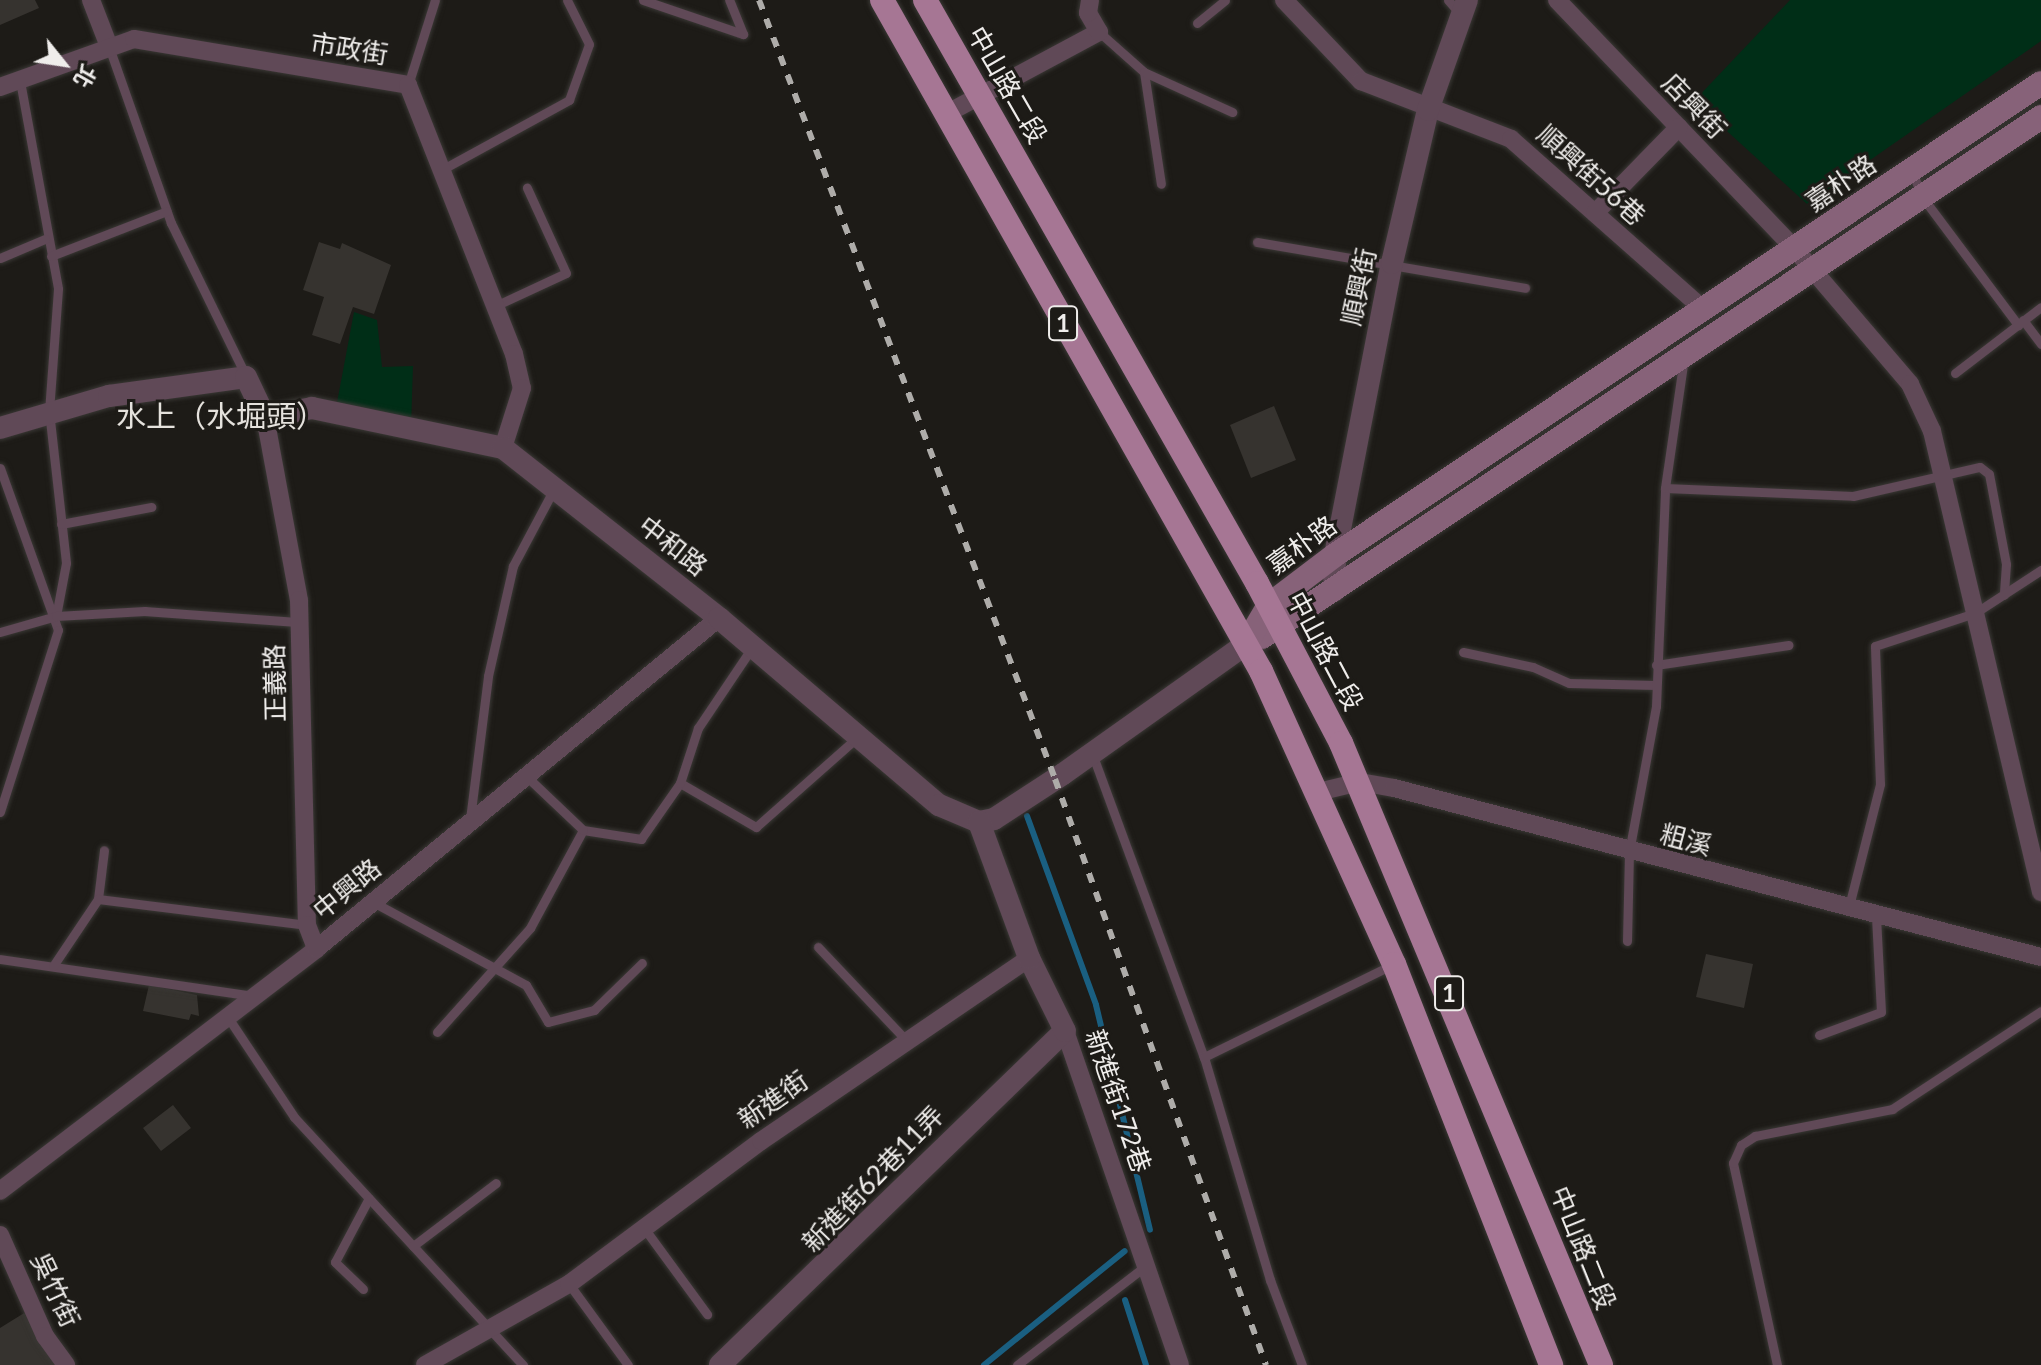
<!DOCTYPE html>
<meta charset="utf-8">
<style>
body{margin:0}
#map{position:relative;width:2041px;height:1365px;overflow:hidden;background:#1d1b17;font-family:Lato,"Noto Sans TC",sans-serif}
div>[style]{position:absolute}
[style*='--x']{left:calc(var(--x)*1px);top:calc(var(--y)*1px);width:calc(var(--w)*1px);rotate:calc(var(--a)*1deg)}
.green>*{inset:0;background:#002e17}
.stream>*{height:6px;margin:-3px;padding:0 3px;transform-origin:3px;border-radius:3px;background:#1a5f81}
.building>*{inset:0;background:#36332f}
.roads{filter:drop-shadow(0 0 2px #3a3835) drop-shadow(0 0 2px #3a3835)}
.service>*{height:9px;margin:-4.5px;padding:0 4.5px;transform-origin:4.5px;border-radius:4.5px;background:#604957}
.minor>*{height:18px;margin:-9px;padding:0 9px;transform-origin:9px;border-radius:9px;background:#604957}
.tertiary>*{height:22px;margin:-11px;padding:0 11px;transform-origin:11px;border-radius:11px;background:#604957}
.secondary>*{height:24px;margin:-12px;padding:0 12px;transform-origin:12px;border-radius:12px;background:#876279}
.primary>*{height:24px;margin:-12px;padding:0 12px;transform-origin:12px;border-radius:12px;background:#a67694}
.rail>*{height:6px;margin-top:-3px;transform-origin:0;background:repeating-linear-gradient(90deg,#aeaca9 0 10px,transparent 0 20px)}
span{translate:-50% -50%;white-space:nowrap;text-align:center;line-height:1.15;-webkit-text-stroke:6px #1d1b17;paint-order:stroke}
.shield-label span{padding:2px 6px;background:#1d1b17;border:2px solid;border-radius:6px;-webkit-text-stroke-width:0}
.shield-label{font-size:24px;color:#efedeb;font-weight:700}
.street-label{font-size:26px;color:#efedeb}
.quarter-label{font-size:30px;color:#e5e2dd}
.north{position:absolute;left:24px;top:24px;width:80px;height:80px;-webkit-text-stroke:6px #1d1b17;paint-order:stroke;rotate:120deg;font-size:22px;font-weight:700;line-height:32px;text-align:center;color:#efedeb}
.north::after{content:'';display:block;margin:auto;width:28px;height:36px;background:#efedeb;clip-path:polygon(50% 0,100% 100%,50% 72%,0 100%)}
</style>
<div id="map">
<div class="green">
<i style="clip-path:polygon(1790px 0,2041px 0,2041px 41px,1807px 204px,1694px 101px)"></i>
<i style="clip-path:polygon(354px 312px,377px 320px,382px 367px,413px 366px,411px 427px,336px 408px)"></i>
</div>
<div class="stream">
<i style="--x:1027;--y:816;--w:201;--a:69.9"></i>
<i style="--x:1096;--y:1005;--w:231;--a:76.5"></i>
<i style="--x:1125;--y:1300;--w:68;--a:72.1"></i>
<i style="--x:984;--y:1365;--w:181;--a:-39"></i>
</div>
<div class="building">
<i style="clip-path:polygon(0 0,35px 0,39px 8px,0 25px)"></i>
<i style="clip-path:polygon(319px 242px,340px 249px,342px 243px,391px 265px,374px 314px,353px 307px,340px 344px,312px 335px,324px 297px,303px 290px)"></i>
<i style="clip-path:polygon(1274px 406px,1296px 460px,1251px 478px,1230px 425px)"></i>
<i style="clip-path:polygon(1706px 954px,1753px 964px,1744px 1008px,1696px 997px)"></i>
<i style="clip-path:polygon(149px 985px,197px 995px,199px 1016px,191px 1014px,189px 1020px,143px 1011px)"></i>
<i style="clip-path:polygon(173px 1105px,191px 1128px,161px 1151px,143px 1128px)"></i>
<i style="clip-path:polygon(29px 1310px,63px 1365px,0 1365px,0 1328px)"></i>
</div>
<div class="roads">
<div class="service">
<i style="--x:643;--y:0;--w:106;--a:18.8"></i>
<i style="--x:743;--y:34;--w:37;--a:-112"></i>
<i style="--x:1448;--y:0;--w:20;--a:49"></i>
<i style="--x:1197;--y:23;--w:36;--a:-39"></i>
<i style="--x:1099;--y:32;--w:60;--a:41.6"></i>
<i style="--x:1144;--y:72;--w:113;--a:81.4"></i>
<i style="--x:109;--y:47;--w:187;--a:70.6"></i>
<i style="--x:171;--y:223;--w:170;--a:63.9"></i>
<i style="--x:1144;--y:72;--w:97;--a:24.4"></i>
<i style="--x:20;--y:81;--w:211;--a:79.6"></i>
<i style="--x:58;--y:289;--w:122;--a:94.2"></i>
<i style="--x:49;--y:411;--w:153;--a:83.6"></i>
<i style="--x:66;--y:563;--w:54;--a:100.7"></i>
<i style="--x:408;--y:85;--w:89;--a:-72.4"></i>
<i style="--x:443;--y:169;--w:144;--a:-28.7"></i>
<i style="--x:569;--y:100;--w:59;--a:-70.3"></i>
<i style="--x:589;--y:44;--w:49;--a:-116.6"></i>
<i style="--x:1911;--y:170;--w:30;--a:67"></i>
<i style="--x:1923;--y:198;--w:159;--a:53.2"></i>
<i style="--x:1257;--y:242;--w:272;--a:9.7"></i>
<i style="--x:51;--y:256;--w:124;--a:-21.2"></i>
<i style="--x:0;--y:258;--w:49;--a:-22.9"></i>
<i style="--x:495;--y:306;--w:78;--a:-24.9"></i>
<i style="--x:566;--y:273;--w:94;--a:-114.6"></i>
<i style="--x:2023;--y:320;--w:30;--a:53"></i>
<i style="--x:1955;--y:373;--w:108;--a:-37.5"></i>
<i style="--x:0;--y:468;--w:172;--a:70.3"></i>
<i style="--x:58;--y:630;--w:191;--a:107.7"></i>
<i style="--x:1665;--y:488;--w:188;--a:2.4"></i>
<i style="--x:1853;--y:496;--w:130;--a:-12.9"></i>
<i style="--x:1980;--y:467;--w:11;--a:38"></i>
<i style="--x:1989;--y:474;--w:92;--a:79.3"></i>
<i style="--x:2006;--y:564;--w:31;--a:94"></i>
<i style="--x:61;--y:524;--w:92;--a:-10.7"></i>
<i style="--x:0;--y:632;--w:58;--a:-15.9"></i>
<i style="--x:56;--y:616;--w:89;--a:-3.2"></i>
<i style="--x:145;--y:611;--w:155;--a:4.1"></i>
<i style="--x:1463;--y:652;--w:72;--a:12.1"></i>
<i style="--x:1533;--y:667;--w:39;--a:24"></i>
<i style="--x:1569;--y:683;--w:87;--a:1.3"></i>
<i style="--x:1656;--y:665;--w:134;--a:-8.6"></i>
<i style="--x:1093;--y:756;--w:321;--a:69.8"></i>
<i style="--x:1204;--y:1057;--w:233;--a:73.5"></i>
<i style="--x:1270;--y:1280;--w:91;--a:69.4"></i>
<i style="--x:680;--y:783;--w:88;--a:30.1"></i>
<i style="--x:756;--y:827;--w:137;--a:-41.5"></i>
<i style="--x:470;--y:819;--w:144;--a:-82.8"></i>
<i style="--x:488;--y:676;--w:113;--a:-77.2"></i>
<i style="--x:513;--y:566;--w:87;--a:-62"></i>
<i style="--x:583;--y:830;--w:59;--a:8.8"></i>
<i style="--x:641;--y:839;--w:68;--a:-55.1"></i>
<i style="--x:680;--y:783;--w:58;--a:-71.9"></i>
<i style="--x:698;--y:728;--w:99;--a:-56.1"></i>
<i style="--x:98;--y:899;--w:49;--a:-83"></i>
<i style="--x:373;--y:902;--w:174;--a:28.5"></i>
<i style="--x:526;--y:985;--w:43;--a:59.3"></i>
<i style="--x:548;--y:1022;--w:48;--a:-14.6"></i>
<i style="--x:594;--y:1010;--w:67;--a:-44.4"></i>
<i style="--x:1849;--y:906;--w:126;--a:-75.7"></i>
<i style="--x:1880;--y:784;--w:138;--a:-92.1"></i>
<i style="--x:1875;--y:646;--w:105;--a:-18.3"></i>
<i style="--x:1975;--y:613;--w:79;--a:-33.1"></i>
<i style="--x:1627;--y:941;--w:89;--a:-88.7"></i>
<i style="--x:1629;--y:852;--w:148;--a:-79.5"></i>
<i style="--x:1656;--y:706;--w:218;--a:-87.6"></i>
<i style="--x:1665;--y:488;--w:131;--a:-81.7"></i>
<i style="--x:818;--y:947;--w:129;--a:46.6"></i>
<i style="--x:0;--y:959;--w:257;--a:8.3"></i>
<i style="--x:53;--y:966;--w:81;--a:-56.1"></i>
<i style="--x:98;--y:899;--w:211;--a:7.1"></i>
<i style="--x:227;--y:1016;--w:121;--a:56.4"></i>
<i style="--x:294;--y:1117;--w:338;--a:47.3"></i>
<i style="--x:437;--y:1032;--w:140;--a:-48.2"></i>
<i style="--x:530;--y:928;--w:111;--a:-61.6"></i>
<i style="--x:583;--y:830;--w:79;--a:-136.5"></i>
<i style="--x:1819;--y:1035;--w:66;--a:-20.4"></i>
<i style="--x:1881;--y:1012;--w:95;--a:-93"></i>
<i style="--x:1204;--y:1057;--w:209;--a:-26.1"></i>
<i style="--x:644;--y:1228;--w:107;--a:53.8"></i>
<i style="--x:413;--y:1246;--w:104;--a:-37.2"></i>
<i style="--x:569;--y:1284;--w:100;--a:53.9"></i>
<i style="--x:363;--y:1289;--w:39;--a:-136"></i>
<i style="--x:335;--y:1262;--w:72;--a:-62"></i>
<i style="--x:1017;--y:1365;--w:164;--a:-37.6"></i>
<i style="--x:1777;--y:1365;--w:207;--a:-102.3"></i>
<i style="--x:1733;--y:1163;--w:20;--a:-66"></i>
<i style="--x:1741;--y:1145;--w:17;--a:-33"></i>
<i style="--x:1755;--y:1136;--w:140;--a:-11.1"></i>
<i style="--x:1892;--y:1109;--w:178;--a:-33.3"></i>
</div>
<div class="minor">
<i style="--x:91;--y:0;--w:47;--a:68.9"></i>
<i style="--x:1284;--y:0;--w:112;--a:46.5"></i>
<i style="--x:1361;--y:81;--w:161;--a:21.1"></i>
<i style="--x:1511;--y:139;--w:256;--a:41.5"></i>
<i style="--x:1557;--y:0;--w:343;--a:46.3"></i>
<i style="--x:1794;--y:248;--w:179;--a:49.5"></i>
<i style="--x:1910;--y:384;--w:52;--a:64.9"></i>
<i style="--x:1932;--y:431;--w:474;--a:76.7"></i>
<i style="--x:0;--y:87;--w:142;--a:-19.7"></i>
<i style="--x:134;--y:39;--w:278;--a:9.5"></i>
<i style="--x:408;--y:85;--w:289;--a:68.5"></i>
<i style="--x:514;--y:354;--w:35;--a:77"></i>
<i style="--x:522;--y:388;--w:63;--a:107.6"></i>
<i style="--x:944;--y:115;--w:176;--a:-28.2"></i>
<i style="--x:1099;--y:32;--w:22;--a:-120"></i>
<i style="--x:1088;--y:13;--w:13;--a:-81"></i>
<i style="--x:1595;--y:213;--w:120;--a:-45.7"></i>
<i style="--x:265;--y:417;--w:186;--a:79.5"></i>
<i style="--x:299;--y:600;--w:325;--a:88.6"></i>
<i style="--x:307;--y:925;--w:26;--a:69"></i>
<i style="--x:1318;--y:792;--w:43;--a:-13.4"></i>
<i style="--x:1360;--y:782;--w:35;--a:10"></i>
<i style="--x:1394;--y:788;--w:669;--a:14.64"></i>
<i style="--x:1065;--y:1031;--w:353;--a:71"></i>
<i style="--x:0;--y:1191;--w:398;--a:-37.4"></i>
<i style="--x:316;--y:949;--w:522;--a:-39.4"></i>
<i style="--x:0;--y:1235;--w:111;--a:66"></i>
<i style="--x:45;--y:1336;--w:36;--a:54"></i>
<i style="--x:425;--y:1365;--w:165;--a:-29.4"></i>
<i style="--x:569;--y:1284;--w:239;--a:-36.7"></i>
<i style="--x:761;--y:1141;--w:325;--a:-34.3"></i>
</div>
<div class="tertiary">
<i style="--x:0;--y:428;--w:114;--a:-16.4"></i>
<i style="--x:109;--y:396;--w:138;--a:-7.9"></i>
<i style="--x:246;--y:377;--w:44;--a:64.6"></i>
<i style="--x:265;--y:417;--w:48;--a:-10.8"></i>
<i style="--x:312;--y:408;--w:195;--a:11.8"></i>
<i style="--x:503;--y:448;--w:275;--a:38.2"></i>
<i style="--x:719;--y:618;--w:289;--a:40.4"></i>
<i style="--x:939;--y:805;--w:43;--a:23"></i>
<i style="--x:979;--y:822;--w:15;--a:-11"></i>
<i style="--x:994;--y:819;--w:82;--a:-33.1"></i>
<i style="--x:1063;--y:774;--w:224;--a:-35.4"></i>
<i style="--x:1334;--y:591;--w:36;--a:-88"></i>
<i style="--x:1335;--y:555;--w:298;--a:-79"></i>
<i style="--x:1392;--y:263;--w:157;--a:-76.8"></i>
<i style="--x:1428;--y:110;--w:117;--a:-70.5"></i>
<i style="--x:720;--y:1365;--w:480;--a:-44.1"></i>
<i style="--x:1065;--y:1031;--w:81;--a:-116.3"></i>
<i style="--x:1029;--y:958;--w:145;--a:-110.2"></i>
</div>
<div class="secondary">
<i style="--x:1262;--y:637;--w:937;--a:-33.72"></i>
<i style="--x:1246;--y:644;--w:45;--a:-59.5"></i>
<i style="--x:1269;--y:605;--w:83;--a:-37.1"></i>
<i style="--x:1335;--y:555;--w:849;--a:-33.76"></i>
</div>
<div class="primary">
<i style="--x:882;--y:0;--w:771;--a:60.54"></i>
<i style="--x:1261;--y:671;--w:322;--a:65.6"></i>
<i style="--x:1394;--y:964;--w:431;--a:68.6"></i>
<i style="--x:925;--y:0;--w:671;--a:60.34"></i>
<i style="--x:1257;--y:583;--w:181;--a:62.3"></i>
<i style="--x:1341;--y:743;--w:674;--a:67.31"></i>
</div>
</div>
<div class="rail">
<i style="--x:759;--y:0;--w:833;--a:69.19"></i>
<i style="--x:1055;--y:779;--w:623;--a:70.2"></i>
</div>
<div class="shield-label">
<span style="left:1063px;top:323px">1</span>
<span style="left:1449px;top:993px">1</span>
</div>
<div class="street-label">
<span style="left:349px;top:49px;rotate:9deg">市政街</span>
<span style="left:1007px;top:85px;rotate:60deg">中山路二段</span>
<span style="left:1694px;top:106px;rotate:46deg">店興街</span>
<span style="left:1591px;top:175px;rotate:42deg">順興街56巷</span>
<span style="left:1841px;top:183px;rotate:-34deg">嘉朴路</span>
<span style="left:1359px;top:287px;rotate:-78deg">順興街</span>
<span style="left:1302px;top:545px;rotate:-36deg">嘉朴路</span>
<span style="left:673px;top:546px;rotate:38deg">中和路</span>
<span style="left:1325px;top:651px;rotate:62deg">中山路二段</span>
<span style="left:275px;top:683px;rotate:-91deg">正義路</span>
<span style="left:1686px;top:840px;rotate:15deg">粗溪</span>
<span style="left:347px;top:889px;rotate:-39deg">中興路</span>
<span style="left:773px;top:1100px;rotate:-35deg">新進街</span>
<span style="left:1118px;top:1101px;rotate:71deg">新進街172巷</span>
<span style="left:873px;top:1179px;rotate:-46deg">新進街62巷11弄</span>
<span style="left:1583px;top:1248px;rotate:68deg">中山路二段</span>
<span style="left:55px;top:1290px;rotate:65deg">吳竹街</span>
</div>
<div class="quarter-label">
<span style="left:221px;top:415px">水上（水堀頭）</span>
</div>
<div class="north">北</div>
</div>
